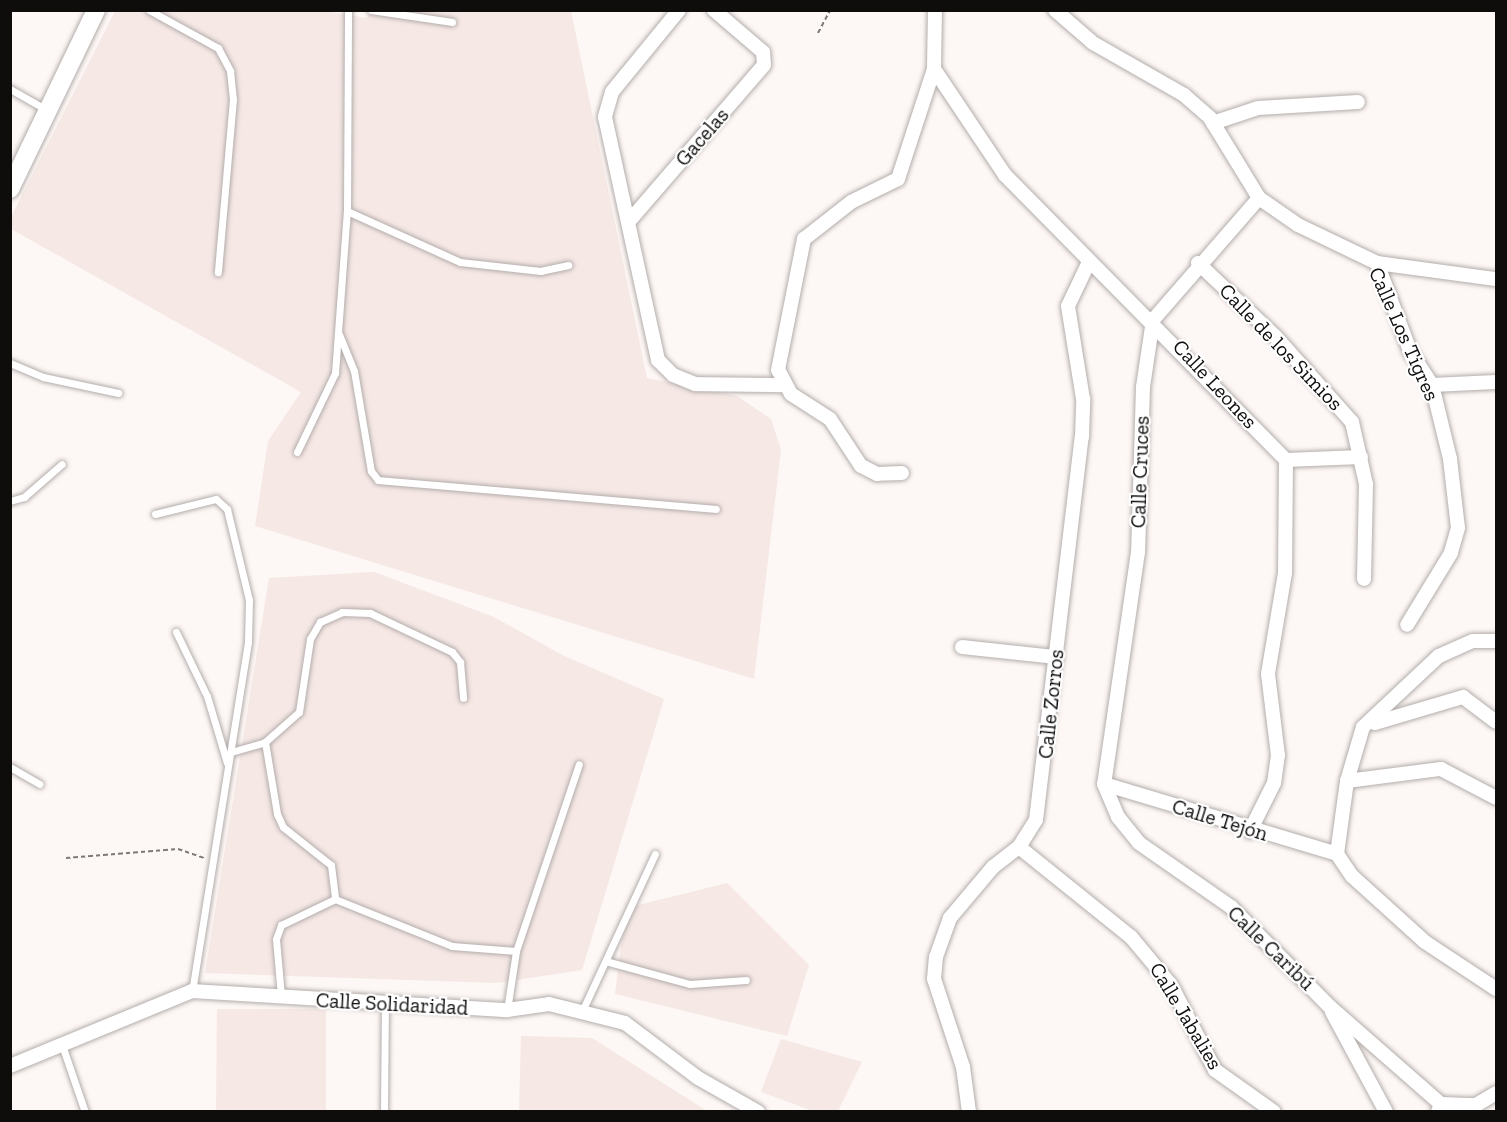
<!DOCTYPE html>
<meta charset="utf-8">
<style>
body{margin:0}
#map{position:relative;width:1507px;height:1122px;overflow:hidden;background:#fdf7f5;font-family:"Zilla Slab",serif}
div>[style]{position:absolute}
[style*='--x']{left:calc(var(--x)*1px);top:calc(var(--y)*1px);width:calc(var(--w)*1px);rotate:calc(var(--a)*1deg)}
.built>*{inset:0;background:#f6e8e5}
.path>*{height:2px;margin-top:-1px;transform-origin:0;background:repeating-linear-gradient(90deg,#7c7977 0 4.5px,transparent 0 7.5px)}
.roads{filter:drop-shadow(0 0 2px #b3adab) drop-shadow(0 0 2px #b3adab)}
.service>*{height:7px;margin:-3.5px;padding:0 3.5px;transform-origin:3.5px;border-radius:3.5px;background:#fff}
.minor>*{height:14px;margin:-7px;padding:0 7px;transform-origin:7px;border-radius:7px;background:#fff}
.secondary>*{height:18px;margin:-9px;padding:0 9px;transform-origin:9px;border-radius:9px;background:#fff}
span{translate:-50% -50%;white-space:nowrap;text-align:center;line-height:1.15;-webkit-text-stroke:4.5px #fff;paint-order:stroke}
.street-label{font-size:21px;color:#0f0d0c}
.frame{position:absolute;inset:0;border:12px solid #0f0d0c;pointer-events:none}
</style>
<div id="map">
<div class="built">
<i style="clip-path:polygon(319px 10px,367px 18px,371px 10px,571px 11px,647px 378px,737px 396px,771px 419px,781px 450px,754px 679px,255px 526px,268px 441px,301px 392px,11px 229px,10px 219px,115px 11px)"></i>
<i style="clip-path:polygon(374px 572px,494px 617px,562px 655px,664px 699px,582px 970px,497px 983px,205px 973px,269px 578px)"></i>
<i style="clip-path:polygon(727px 883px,809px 965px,787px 1036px,615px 994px,626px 908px)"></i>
<i style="clip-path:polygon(217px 1009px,326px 1009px,326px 1111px,216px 1111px)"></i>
<i style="clip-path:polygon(521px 1036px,592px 1038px,707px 1111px,519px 1111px)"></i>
<i style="clip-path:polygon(781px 1039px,862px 1062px,838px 1111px,813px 1111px,761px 1092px)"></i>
</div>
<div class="path">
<i style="--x:818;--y:33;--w:26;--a:-62"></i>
<i style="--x:66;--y:858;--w:112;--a:-4.6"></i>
<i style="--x:178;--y:849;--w:28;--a:19"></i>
</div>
<div class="roads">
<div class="service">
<i style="--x:149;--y:10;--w:79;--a:28.8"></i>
<i style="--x:218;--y:48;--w:26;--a:62"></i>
<i style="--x:230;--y:71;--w:28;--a:84"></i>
<i style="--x:233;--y:99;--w:174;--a:95"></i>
<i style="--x:371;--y:10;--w:82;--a:8.4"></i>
<i style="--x:10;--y:89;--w:43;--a:29.6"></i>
<i style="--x:347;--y:211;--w:124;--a:24.3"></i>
<i style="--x:460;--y:262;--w:81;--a:6.4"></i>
<i style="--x:540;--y:271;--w:29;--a:-12"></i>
<i style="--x:339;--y:334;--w:40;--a:68"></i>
<i style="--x:354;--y:371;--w:101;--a:80.4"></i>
<i style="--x:371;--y:471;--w:11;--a:52"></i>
<i style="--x:378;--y:480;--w:339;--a:4.9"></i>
<i style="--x:10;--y:363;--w:36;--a:23"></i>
<i style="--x:43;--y:377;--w:77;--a:12"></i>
<i style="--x:297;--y:452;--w:88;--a:-64.3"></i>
<i style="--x:335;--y:373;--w:162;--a:-85.8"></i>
<i style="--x:347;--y:211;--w:201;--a:-89.7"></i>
<i style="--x:10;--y:501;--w:15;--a:-16"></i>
<i style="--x:24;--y:497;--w:50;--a:-41"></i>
<i style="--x:155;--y:514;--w:63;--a:-13.8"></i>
<i style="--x:216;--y:499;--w:15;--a:42"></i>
<i style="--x:227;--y:509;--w:94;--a:76.4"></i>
<i style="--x:249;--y:600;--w:42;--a:91.4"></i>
<i style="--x:248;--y:642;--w:353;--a:99.1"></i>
<i style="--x:176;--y:632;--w:71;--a:64.2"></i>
<i style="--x:207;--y:696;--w:70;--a:73.4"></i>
<i style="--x:265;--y:742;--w:73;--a:80.5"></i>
<i style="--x:277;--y:814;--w:14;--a:65"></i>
<i style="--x:283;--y:827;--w:61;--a:38.4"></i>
<i style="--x:331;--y:865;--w:34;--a:83"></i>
<i style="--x:335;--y:899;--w:126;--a:21.9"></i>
<i style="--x:452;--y:946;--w:64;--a:4.5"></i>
<i style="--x:231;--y:752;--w:35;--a:-16"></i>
<i style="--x:265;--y:742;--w:45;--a:-41.4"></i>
<i style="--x:299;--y:712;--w:74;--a:-81.4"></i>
<i style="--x:310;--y:639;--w:20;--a:-60"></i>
<i style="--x:320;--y:622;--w:24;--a:-24"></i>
<i style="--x:342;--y:612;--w:28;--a:2"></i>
<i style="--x:370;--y:613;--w:91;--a:25.4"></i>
<i style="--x:452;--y:652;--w:13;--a:51"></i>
<i style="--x:460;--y:662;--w:36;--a:85"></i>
<i style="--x:10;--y:767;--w:34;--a:30"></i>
<i style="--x:609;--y:962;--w:84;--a:15.2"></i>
<i style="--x:690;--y:984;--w:56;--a:-4.1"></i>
<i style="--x:281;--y:996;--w:57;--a:-95"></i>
<i style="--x:276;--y:939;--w:15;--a:-70"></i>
<i style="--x:281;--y:925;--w:60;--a:-25.7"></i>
<i style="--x:583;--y:1009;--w:171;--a:-65.1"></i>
<i style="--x:507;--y:1010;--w:60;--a:-81.3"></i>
<i style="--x:516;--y:951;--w:197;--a:-71.4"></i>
<i style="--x:62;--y:1045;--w:71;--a:71.1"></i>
<i style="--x:384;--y:1112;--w:109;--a:-89.5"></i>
</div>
<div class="minor">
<i style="--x:679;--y:10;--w:106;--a:129.3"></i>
<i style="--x:612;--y:92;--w:26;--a:106"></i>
<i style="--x:605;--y:117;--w:249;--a:77.7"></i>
<i style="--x:658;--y:360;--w:21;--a:45"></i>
<i style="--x:673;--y:375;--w:24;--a:22"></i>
<i style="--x:695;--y:384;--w:87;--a:0.7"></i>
<i style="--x:935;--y:10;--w:59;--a:91"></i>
<i style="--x:934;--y:69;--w:128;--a:56.2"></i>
<i style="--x:1005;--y:175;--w:400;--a:45.4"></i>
<i style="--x:1286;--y:460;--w:113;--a:90.5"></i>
<i style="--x:1285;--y:573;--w:102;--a:99.6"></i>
<i style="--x:1268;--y:674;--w:82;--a:83"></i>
<i style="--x:1278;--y:755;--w:28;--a:98"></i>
<i style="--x:1274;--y:783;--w:54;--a:116.6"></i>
<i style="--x:1055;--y:10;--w:50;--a:41"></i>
<i style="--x:1093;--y:43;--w:105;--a:29.7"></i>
<i style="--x:1184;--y:95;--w:35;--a:41"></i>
<i style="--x:1210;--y:118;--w:94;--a:58.5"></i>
<i style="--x:1259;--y:198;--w:47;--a:34.7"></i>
<i style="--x:1298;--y:225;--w:88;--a:25.7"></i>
<i style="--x:1377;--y:263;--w:94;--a:69.4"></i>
<i style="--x:1410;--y:351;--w:40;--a:57.1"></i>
<i style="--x:1432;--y:385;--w:76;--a:76.3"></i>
<i style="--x:1450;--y:459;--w:69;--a:83.4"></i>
<i style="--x:1458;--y:528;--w:26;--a:106"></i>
<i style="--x:1451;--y:553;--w:84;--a:121.4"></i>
<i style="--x:1213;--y:123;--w:47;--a:-18.4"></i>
<i style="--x:1258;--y:108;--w:100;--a:-3.4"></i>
<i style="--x:1259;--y:198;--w:162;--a:131"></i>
<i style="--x:1153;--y:320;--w:68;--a:98.5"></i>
<i style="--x:1143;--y:387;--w:165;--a:91.7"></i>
<i style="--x:1138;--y:552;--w:234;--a:98.3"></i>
<i style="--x:1104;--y:784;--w:36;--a:67"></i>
<i style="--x:1118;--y:817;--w:33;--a:51"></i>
<i style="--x:1139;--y:843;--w:112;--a:34.8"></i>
<i style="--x:1231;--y:907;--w:139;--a:45.3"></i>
<i style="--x:1329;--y:1006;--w:149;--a:41.2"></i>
<i style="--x:1441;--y:1104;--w:9;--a:111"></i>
<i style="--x:631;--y:219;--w:203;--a:-49.2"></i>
<i style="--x:764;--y:65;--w:13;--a:-94"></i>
<i style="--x:763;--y:52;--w:65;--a:-139.4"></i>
<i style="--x:1198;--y:263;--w:106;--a:43.5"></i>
<i style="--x:1275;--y:336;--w:115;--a:48.2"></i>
<i style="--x:1352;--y:422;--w:64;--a:77.3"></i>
<i style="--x:1366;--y:484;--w:95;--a:91.2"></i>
<i style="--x:1377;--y:263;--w:120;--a:7.7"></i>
<i style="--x:1432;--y:385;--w:64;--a:-2.7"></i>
<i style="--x:1286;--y:460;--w:75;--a:-2.3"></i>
<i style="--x:902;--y:473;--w:25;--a:178"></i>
<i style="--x:877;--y:474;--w:18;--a:-153"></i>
<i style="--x:861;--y:466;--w:56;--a:-123.4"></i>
<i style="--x:830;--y:419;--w:46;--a:-147.3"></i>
<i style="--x:791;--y:394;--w:27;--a:-118"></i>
<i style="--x:778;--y:370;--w:134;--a:-78.8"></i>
<i style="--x:804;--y:239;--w:60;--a:-38.2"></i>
<i style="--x:851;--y:202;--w:52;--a:-26.1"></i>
<i style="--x:898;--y:179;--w:116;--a:-71.9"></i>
<i style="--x:962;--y:647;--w:95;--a:6.1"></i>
<i style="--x:1375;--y:723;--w:92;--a:-16.5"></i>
<i style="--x:1463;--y:697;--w:41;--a:37.1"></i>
<i style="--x:1347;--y:781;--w:95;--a:-7.3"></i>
<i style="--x:1441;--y:769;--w:62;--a:27.8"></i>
<i style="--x:1104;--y:784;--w:243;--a:16.7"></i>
<i style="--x:1019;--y:847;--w:144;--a:38.8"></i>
<i style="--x:1131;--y:937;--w:62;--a:50.2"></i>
<i style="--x:1171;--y:985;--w:96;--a:62.6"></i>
<i style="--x:1215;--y:1070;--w:72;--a:35.4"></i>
<i style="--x:1337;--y:854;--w:74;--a:-82.2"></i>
<i style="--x:1347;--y:781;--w:56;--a:-73.5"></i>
<i style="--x:1363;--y:727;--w:104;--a:-43.1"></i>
<i style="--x:1439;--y:656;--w:37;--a:-24"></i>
<i style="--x:1473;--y:641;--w:23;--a:0"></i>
<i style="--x:1337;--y:854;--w:27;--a:56"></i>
<i style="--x:1352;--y:876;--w:98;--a:42.1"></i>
<i style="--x:1425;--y:942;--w:85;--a:33.5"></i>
<i style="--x:1332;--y:1012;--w:114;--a:61.6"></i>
<i style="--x:10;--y:1066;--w:197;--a:-22.4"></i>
<i style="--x:192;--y:991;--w:316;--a:3.5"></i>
<i style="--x:507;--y:1010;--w:42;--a:-8.1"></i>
<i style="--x:549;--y:1004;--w:78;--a:14"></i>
<i style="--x:625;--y:1023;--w:91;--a:37"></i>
<i style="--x:698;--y:1078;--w:69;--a:29.5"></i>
<i style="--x:1441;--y:1104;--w:35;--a:2"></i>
<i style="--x:1476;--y:1105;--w:23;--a:-31"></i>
<i style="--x:969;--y:1112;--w:45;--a:-97.6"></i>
<i style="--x:963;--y:1067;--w:93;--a:-108.2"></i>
<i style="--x:934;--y:979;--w:22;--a:-85"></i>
<i style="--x:936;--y:957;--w:41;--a:-70.3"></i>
<i style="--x:950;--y:918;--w:67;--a:-49.9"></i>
<i style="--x:993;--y:867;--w:33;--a:-38"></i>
<i style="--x:1019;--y:847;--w:32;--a:-58"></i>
<i style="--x:1036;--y:820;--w:386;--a:-83.2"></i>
<i style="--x:1082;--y:437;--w:38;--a:-88"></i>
<i style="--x:1083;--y:399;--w:94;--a:-99.2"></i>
<i style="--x:1068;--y:306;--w:49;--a:-64.5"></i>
</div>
<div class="secondary">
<i style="--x:10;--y:189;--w:199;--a:-64.3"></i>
</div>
</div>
<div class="street-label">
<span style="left:702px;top:137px;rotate:-49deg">Gacelas</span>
<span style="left:1404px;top:334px;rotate:66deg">Calle Los Tigres</span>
<span style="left:1281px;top:347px;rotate:46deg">Calle de los Simios</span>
<span style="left:1215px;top:384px;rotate:47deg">Calle Leones</span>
<span style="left:1140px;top:472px;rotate:-88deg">Calle Cruces</span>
<span style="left:1051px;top:704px;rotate:-84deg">Calle Zorros</span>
<span style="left:1220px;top:820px;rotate:17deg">Calle Tejón</span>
<span style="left:1271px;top:948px;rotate:44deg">Calle Caribú</span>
<span style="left:392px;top:1004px;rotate:3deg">Calle Solidaridad</span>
<span style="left:1186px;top:1016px;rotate:59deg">Calle Jabalies</span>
</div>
<div class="frame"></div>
</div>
